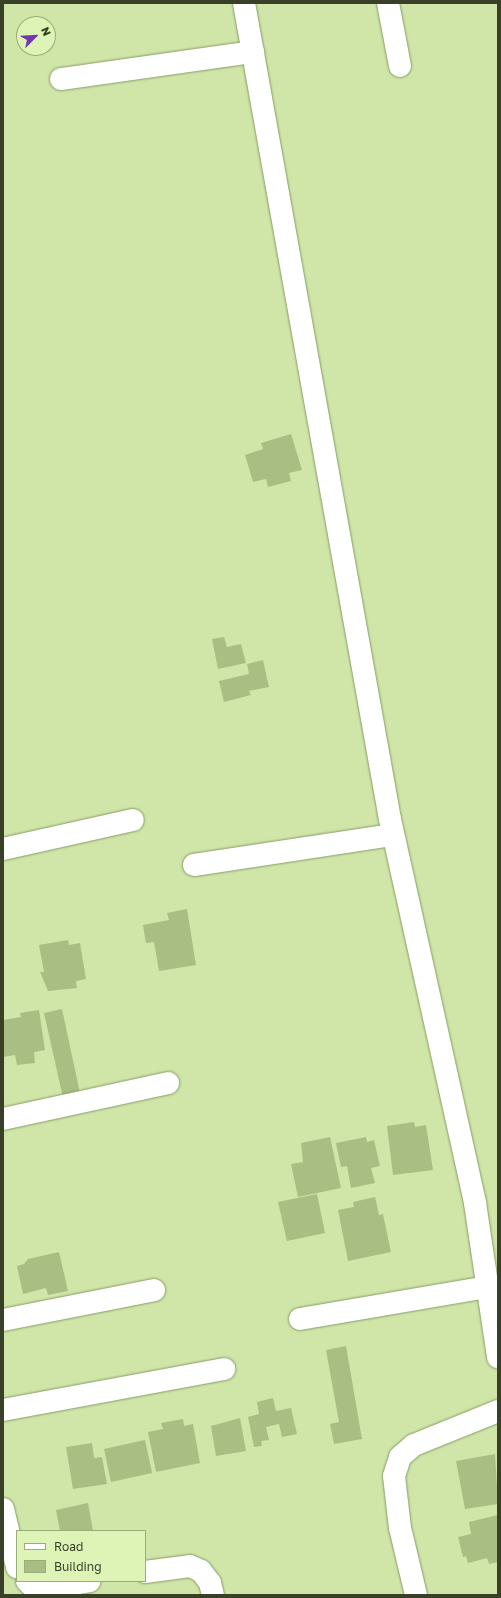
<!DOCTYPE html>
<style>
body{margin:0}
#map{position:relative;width:501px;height:1598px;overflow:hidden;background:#d0e6a9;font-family:"Golos Text",sans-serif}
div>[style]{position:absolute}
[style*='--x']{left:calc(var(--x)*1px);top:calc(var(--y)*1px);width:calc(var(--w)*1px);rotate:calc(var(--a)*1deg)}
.building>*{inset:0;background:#a8be82}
.roads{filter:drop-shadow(0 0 1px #889d63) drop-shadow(0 0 1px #889d63)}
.minor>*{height:22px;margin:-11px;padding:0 11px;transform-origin:11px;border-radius:11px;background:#fff}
span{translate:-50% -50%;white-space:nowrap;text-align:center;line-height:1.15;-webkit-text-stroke:3px #ddf4b6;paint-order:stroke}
.frame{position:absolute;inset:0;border:4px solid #384128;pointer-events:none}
.legend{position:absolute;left:16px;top:1530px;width:130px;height:52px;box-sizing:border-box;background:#ddf4b6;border:1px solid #9bac7d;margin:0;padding:5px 7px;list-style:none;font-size:12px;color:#384128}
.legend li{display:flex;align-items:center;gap:8px;height:20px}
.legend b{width:20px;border:1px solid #9bac7d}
.north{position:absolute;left:16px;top:16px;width:40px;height:40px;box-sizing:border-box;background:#ddf4b6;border:1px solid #9bac7d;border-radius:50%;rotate:66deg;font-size:11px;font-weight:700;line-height:16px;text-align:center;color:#384128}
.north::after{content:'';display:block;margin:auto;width:14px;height:18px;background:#7537ad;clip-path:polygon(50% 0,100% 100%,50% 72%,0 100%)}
</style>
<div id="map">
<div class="building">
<i style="clip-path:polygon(291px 434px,302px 470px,289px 473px,291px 481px,268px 487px,266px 479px,253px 482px,245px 455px,263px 449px,261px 443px)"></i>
<i style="clip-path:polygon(224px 637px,227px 647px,241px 644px,246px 663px,218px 669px,212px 639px)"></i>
<i style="clip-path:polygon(263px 660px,269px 687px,249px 691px,251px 695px,224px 702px,219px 681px,249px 674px,247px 664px)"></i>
<i style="clip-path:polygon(187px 909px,196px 965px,159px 971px,154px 942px,146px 943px,143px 925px,169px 920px,167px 913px)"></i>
<i style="clip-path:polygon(68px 940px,69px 945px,80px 943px,86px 979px,76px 981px,77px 988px,48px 991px,40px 972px,44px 972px,39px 945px)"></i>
<i style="clip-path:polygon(62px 1009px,81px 1098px,64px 1102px,44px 1013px)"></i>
<i style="clip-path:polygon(39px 1010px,45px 1050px,34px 1052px,35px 1063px,17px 1065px,15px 1055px,3px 1057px,3px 1020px,21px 1017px,20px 1013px)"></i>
<i style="clip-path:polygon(414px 1122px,415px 1127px,426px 1125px,433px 1170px,393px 1175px,387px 1126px)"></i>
<i style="clip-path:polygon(330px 1137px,341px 1188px,298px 1197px,291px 1164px,303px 1162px,301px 1143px)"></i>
<i style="clip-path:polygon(366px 1137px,367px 1142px,374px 1140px,380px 1166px,371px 1168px,375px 1183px,351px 1188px,347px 1166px,341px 1167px,336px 1143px)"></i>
<i style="clip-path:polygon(317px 1194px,325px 1233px,287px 1241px,278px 1202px)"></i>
<i style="clip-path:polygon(375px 1197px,379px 1215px,383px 1214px,391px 1252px,348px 1261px,338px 1210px,354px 1207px,353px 1202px)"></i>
<i style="clip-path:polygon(59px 1252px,68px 1291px,48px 1295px,46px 1288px,23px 1294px,17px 1266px,24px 1264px,28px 1259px)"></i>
<i style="clip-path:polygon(346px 1346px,362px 1439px,334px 1444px,330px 1424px,339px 1422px,326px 1350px)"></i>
<i style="clip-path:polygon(273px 1398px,276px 1411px,291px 1408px,297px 1434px,282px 1437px,279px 1424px,266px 1427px,269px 1440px,261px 1441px,262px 1446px,254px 1447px,248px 1417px,259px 1414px,257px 1402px)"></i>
<i style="clip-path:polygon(240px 1418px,246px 1451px,216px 1456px,211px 1426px)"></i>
<i style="clip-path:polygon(183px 1419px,184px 1426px,193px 1424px,200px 1463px,156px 1472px,148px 1432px,163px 1429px,161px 1423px)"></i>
<i style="clip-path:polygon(145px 1440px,152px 1473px,111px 1482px,104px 1449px)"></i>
<i style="clip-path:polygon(92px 1443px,94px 1458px,102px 1457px,107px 1484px,73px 1489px,66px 1447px)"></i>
<i style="clip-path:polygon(495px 1454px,498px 1504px,465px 1509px,456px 1461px)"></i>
<i style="clip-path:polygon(88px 1503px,93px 1531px,60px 1531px,56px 1510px)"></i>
<i style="clip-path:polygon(498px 1515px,498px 1562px,489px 1564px,487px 1558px,468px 1563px,466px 1556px,463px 1557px,458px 1537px,471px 1534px,469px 1522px)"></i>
</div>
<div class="roads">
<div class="minor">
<i style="--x:244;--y:3;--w:829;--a:79.86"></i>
<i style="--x:390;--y:819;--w:393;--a:77.5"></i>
<i style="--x:475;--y:1203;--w:156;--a:81.5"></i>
<i style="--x:388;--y:3;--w:64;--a:79.2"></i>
<i style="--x:61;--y:79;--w:194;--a:-8"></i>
<i style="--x:3;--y:849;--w:133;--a:-12.6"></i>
<i style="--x:194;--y:865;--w:201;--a:-8.6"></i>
<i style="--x:3;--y:1119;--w:169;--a:-12.3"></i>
<i style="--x:300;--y:1319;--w:190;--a:-9.7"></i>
<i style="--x:3;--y:1320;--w:154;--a:-11.2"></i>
<i style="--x:3;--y:1410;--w:225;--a:-10.5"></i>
<i style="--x:3;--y:1509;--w:60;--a:76.4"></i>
<i style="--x:145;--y:1572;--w:45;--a:-7.6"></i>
<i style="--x:190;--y:1566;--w:12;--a:24"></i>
<i style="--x:201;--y:1571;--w:15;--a:53"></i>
<i style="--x:210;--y:1583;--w:12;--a:76"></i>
<i style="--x:27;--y:1581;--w:10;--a:45"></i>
<i style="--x:34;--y:1588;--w:17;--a:0"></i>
<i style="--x:51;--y:1588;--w:39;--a:-10"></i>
<i style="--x:416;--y:1595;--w:69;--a:-103.4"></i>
<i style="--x:400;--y:1528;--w:52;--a:-96.6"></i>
<i style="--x:394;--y:1476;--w:20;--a:-72"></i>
<i style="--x:400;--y:1457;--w:18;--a:-41"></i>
<i style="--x:414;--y:1445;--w:91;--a:-22"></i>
</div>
</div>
<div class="frame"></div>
<ul class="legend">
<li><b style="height:5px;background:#fff"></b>Road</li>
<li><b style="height:11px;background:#a8be82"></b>Building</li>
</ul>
<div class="north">N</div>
</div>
